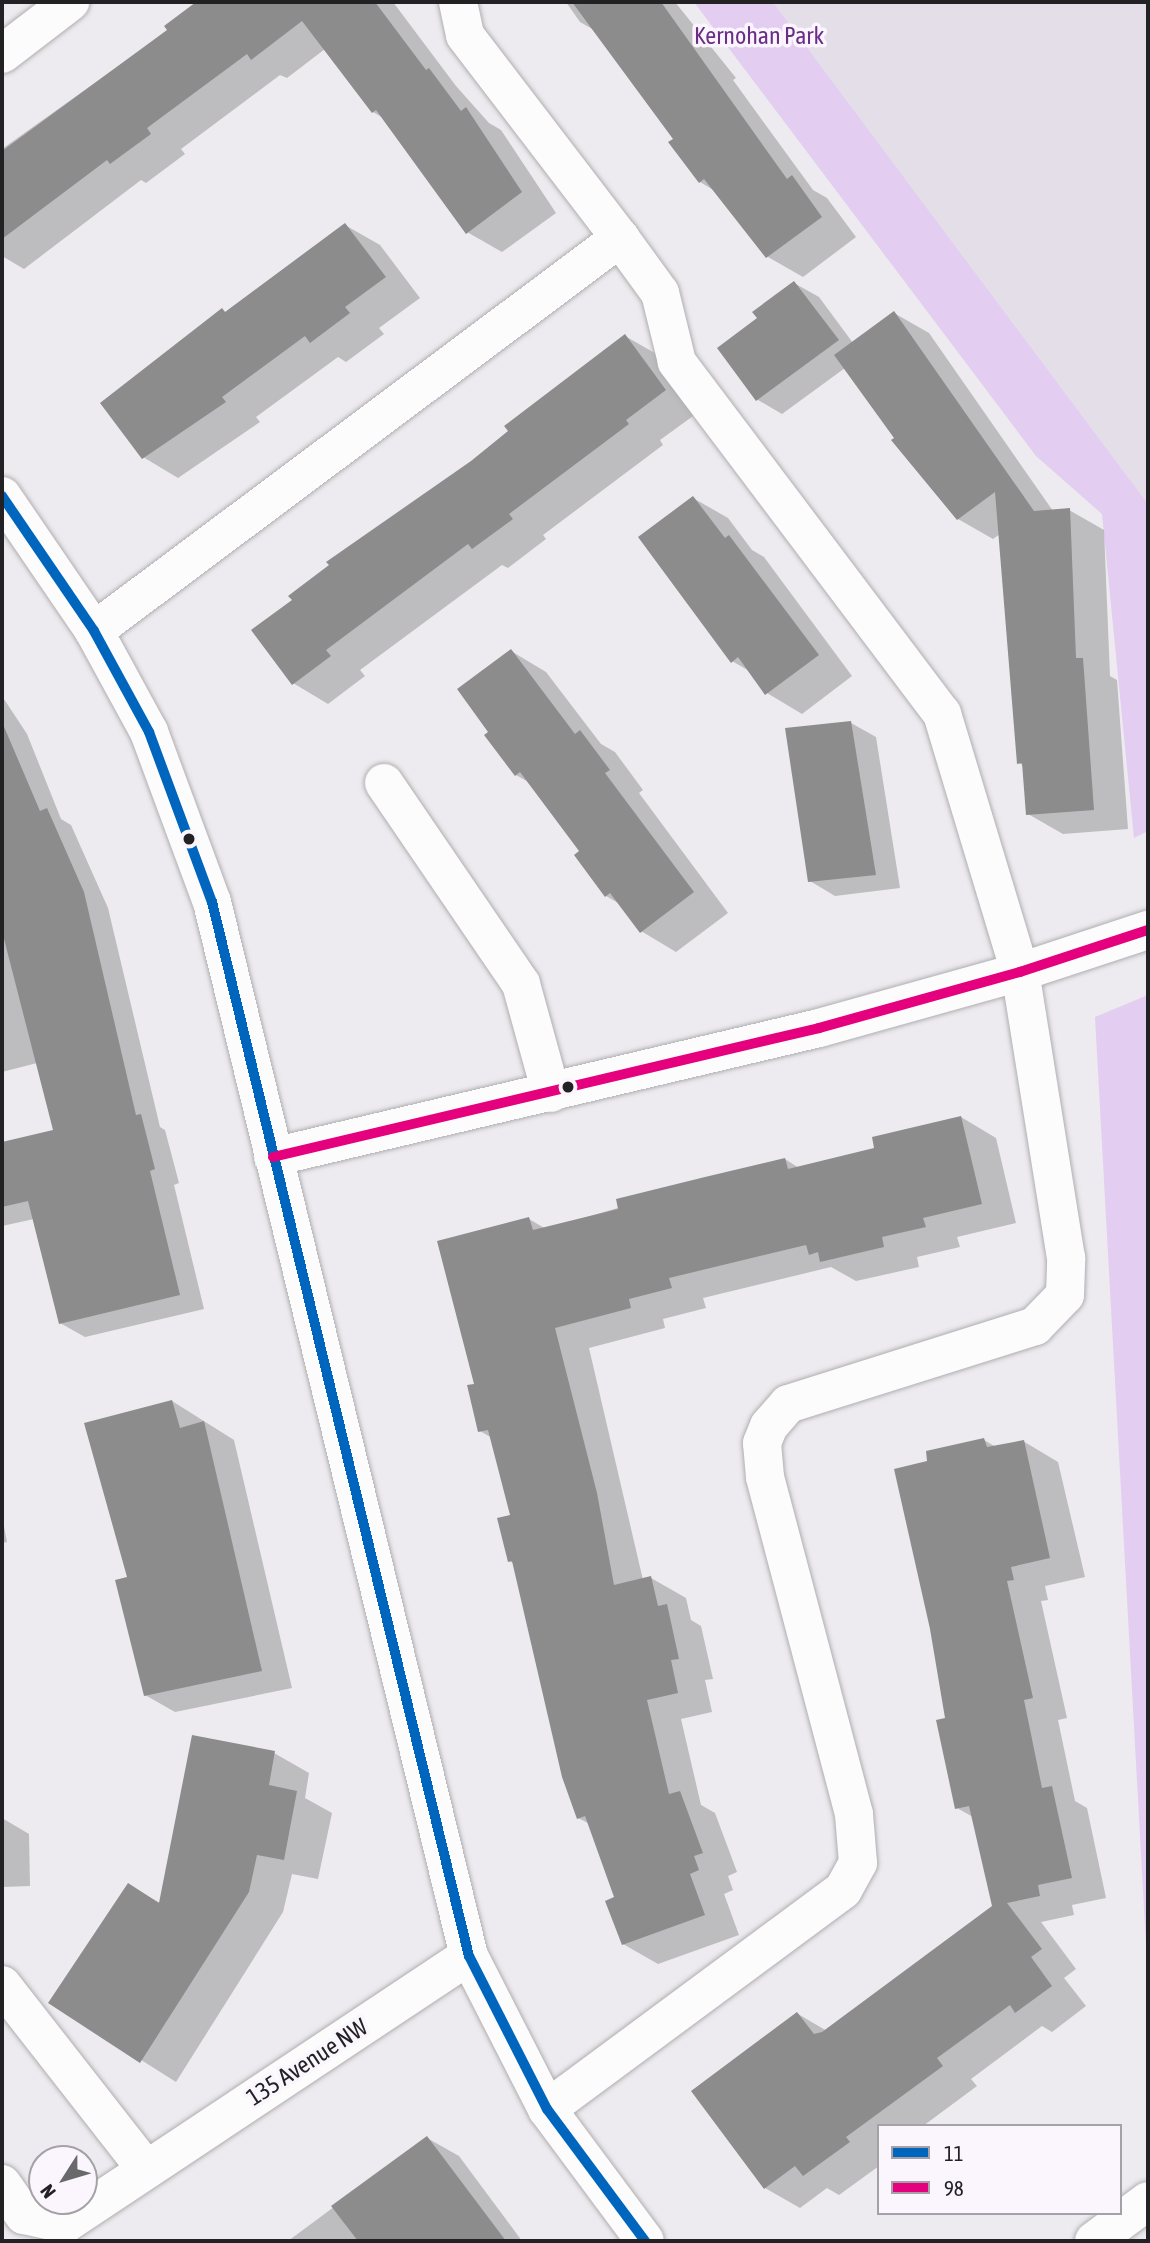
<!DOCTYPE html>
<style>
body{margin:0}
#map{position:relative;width:1150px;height:2243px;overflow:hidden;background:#edebef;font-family:"Asap Condensed",sans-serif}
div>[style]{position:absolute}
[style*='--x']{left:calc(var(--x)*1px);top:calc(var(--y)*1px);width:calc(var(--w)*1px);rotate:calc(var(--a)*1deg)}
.built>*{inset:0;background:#e4dee8}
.green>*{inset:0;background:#e3cdf0}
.shadow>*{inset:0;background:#0003}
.building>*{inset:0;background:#8c8c8c}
.roads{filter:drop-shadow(0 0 2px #b0aeb1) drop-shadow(0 0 2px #b0aeb1)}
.minor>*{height:38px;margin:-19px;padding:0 19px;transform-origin:19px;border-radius:19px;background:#fcfcfd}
.major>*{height:38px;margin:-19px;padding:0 19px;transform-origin:19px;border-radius:19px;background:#fcfcfd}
.bus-1>*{height:10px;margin:-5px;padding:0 5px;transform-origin:5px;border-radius:5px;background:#0065bd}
.bus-2>*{height:10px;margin:-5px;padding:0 5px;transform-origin:5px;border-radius:5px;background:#e5007d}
.dots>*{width:19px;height:19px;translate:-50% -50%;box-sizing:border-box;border:4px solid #fbf6fe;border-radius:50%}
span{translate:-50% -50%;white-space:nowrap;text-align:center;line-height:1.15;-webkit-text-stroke:7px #fbf6fe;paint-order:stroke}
.park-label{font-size:24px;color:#692e85}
.street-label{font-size:24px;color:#222124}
.frame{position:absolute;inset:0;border:4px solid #222124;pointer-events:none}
.legend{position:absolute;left:877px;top:2124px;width:245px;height:91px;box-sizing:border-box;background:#fbf6fe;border:2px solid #a4a1a7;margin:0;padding:9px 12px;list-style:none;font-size:21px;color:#222124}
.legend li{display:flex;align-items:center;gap:14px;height:35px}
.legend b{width:35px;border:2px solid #a4a1a7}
.north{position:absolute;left:28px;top:2145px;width:70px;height:70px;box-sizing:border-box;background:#fbf6fe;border:2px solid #a4a1a7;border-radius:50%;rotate:233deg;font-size:19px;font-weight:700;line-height:28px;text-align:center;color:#222124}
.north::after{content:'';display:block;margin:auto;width:24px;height:32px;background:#69686b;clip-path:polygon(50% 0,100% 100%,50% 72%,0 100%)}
</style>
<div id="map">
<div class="built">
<i style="clip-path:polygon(773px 2px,1148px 2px,1148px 504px)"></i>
</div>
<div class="green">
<i style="clip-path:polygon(694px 2px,773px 2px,1148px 504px,1148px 831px,1134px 838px,1102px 514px,1036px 456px)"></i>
<i style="clip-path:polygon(1148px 995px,1148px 1981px,1095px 1017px)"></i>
</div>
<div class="shadow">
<i style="clip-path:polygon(201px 2px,393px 2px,456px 86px,489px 123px,501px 130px,556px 213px,502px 252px,467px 232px,385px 119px,373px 112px,325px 49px,287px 78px,280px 75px,181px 149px,185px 154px,146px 183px,141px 180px,24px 269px,2px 256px,2px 149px,169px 30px,166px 26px)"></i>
<i style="clip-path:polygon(566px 2px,675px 2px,736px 78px,733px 80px,813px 190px,827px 198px,856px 237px,803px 277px,768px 257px,715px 191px,700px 182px,676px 139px,594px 30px,580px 22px)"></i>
<i style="clip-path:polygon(345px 225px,380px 245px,420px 298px,379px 328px,384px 334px,346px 362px,338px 357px,256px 417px,260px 422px,178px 478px,143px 457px,222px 310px,227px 313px)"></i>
<i style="clip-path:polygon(794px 283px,819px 297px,853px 343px,894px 313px,929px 333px,1053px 511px,1069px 510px,1104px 530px,1110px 676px,1117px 680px,1128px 829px,1063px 834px,1028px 814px,1024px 766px,1019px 763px,1000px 534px,993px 539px,958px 519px,845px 368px,782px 414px,758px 400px,720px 348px,759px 318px)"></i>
<i style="clip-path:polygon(625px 336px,660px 356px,700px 411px,660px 440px,663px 445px,543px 535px,546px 539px,508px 568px,502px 565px,360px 670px,365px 676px,328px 704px,293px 683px,472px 462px)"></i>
<i style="clip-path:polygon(693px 498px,728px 518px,752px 550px,764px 557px,852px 676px,802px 714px,767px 693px,751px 672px,732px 661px)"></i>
<i style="clip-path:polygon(511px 651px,546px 672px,601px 744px,615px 752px,643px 790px,639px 793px,728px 913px,676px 952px,641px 931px,620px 904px,606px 896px,582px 852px,530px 783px,516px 775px,490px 732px)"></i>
<i style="clip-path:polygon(2px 696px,27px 734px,61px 819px,71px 825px,108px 908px,160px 1127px,165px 1130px,179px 1183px,174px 1185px,204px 1309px,85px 1337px,60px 1323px,34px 1219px,2px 1226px,2px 1144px,55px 1131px,37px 1063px,2px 1072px)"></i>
<i style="clip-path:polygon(851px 723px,876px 737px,900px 888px,835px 896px,810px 881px)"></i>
<i style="clip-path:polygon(961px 1117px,996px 1138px,1016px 1223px,957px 1237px,960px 1247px,917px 1257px,919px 1267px,856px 1281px,831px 1267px,703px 1298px,706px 1308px,663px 1319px,665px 1328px,589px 1348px,643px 1580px,651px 1578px,686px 1598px,691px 1620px,701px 1626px,713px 1679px,705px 1680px,712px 1712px,681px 1719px,701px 1805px,715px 1813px,737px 1872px,728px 1876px,733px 1890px,724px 1894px,739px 1935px,658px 1964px,623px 1944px,616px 1898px,590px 1824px,578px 1818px,515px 1564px,509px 1561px,512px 1516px,492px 1438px,480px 1431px,476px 1385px,529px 1219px,546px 1229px,785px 1159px,799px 1168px,876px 1149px)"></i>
<i style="clip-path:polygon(172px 1401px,234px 1440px,292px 1688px,175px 1712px,145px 1695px,129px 1579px)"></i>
<i style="clip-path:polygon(984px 1440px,996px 1447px,1023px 1441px,1058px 1462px,1085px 1577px,1045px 1586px,1048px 1600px,1041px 1601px,1067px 1718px,1058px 1720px,1075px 1801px,1087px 1808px,1106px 1898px,1072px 1905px,1074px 1915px,1041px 1922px,1076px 1969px,1064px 1978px,1086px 2006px,1052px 2032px,1042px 2026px,971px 2079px,977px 2086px,923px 2126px,879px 2126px,879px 2166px,839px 2195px,827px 2188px,800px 2208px,765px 2188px,798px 2014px,827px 2031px,994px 1907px,973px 1817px,957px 1808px,930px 1462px)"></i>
<i style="clip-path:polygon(2px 1516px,7px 1542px,2px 1543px)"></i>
<i style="clip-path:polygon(274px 1753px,309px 1773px,305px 1798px,332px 1813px,318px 1879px,292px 1874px,283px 1912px,176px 2082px,51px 2003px,128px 1885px,160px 1903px)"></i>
<i style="clip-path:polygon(2px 1818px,29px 1834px,30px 1886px,2px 1887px)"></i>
<i style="clip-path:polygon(427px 2138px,459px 2156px,522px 2241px,288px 2241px)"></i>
</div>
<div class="building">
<i style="clip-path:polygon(196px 2px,375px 2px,426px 70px,429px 68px,461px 111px,466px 107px,522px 192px,466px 234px,376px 110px,372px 113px,302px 21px,251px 60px,247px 54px,147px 128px,151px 134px,110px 164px,107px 160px,2px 239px,2px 151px,167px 30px,164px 26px)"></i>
<i style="clip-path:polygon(572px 2px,661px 2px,787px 179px,792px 175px,822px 217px,766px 258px,704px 179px,699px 183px,668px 142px,673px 139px)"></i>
<i style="clip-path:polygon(345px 223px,386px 277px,345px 307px,350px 313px,310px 343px,305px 336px,222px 397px,226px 402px,142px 459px,100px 403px,222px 308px,225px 312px)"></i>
<i style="clip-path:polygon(794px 281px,839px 340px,756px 401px,717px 348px,757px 318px,752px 312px)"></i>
<i style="clip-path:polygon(894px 311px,1034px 511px,1070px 508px,1076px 658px,1083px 658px,1094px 810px,1026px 815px,1022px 763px,1017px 764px,995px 492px,957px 520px,891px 440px,894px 438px,834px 355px)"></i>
<i style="clip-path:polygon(625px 334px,666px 390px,626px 420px,629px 424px,509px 514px,513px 519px,472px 549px,468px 544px,326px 650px,331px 656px,292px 685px,251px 630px,292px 600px,288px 596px,329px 565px,326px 562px,471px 461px,508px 431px,504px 426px)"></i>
<i style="clip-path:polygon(693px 496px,725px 538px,729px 535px,819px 655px,765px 695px,738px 657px,731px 663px,638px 537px)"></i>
<i style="clip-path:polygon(511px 649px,575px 734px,580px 730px,610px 770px,605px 773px,694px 892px,640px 933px,610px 893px,605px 897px,574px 855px,579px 851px,520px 772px,515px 776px,484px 735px,488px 732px,457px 689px)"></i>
<i style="clip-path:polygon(851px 721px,876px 875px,808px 882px,785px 728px)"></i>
<i style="clip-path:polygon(2px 722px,40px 811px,47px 808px,84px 892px,136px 1115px,141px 1114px,155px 1169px,150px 1171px,180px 1295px,59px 1324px,28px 1201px,2px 1207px,2px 1142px,53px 1130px,2px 931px)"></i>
<i style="clip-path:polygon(961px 1116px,982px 1204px,923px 1218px,926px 1227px,882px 1237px,884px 1247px,820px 1262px,818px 1252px,809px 1255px,806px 1245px,669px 1278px,672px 1288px,629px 1299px,631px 1308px,555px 1328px,597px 1493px,614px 1585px,651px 1576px,658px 1606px,667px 1604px,679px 1659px,671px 1660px,678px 1693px,647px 1700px,669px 1794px,680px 1791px,703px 1853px,694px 1856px,699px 1870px,690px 1874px,705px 1915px,622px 1945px,605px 1901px,614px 1897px,585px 1816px,577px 1819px,562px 1777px,512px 1561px,508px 1562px,497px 1518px,510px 1515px,488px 1430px,478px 1432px,467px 1385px,474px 1384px,437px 1241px,529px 1217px,533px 1230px,618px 1209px,616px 1199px,705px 1177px,785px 1158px,788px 1169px,874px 1148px,872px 1137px)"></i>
<i style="clip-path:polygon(172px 1400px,180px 1428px,204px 1421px,262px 1671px,144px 1696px,115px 1580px,127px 1577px,84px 1423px)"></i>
<i style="clip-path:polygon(984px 1438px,987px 1447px,1024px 1440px,1050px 1558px,1011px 1567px,1014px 1580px,1007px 1581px,1033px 1698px,1024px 1700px,1042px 1788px,1052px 1786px,1072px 1878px,1038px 1885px,1040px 1896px,1007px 1903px,1042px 1949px,1031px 1957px,1052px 1986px,1015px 2013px,1010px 2005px,937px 2058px,943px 2066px,846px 2137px,850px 2142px,803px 2176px,795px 2166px,764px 2189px,691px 2091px,797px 2012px,814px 2034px,822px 2032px,992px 1906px,969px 1806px,955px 1809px,936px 1720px,945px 1718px,930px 1629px,894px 1469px,927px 1461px,926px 1451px)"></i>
<i style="clip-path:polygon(192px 1735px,275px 1751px,269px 1785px,297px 1791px,284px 1860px,257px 1855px,249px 1892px,140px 2063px,48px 2003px,128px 1883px,159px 1903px)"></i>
<i style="clip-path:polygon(427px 2136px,506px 2241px,358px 2241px,331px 2206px)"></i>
</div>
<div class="roads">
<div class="minor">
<i style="--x:2;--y:54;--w:86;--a:-37.4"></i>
<i style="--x:2;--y:496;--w:163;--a:55.7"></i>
<i style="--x:94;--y:631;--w:115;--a:61.4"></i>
<i style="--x:149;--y:732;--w:181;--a:69.7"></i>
<i style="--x:212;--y:902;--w:1085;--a:76.3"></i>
<i style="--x:469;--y:1956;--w:172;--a:63"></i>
<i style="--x:547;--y:2109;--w:164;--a:53.4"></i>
<i style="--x:94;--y:631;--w:657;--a:-36.77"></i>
<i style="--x:620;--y:238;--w:255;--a:-127.4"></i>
<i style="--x:465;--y:35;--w:34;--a:-102"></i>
<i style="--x:384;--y:783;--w:243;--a:55.7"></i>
<i style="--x:521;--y:984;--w:113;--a:74.6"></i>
<i style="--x:273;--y:1157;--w:561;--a:-13.29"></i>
<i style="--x:819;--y:1028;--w:209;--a:-15.6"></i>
<i style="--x:1020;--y:972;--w:135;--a:-18.2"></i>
<i style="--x:2;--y:1985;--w:232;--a:52"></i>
<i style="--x:547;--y:2109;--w:368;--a:-36.5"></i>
<i style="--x:843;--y:1890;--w:31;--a:-61"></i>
<i style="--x:858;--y:1863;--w:49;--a:-94.7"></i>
<i style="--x:854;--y:1814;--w:349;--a:-104.8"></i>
<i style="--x:765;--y:1477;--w:34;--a:-95"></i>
<i style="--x:762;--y:1443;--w:18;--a:-68"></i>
<i style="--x:769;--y:1426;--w:29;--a:-49"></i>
<i style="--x:788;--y:1404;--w:259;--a:-17.5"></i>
<i style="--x:1035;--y:1326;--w:43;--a:-45.9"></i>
<i style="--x:1065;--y:1295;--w:37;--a:-88"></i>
<i style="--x:1066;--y:1258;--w:290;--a:-99.1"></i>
<i style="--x:1020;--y:972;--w:270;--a:-106.8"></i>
<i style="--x:942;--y:714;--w:441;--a:-127"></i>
<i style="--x:677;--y:362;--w:71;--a:-103.8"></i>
<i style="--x:660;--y:293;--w:68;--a:-126"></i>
<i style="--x:2;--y:2184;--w:38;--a:55"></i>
<i style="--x:24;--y:2215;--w:42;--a:12.4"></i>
<i style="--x:65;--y:2224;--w:485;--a:-33.6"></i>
</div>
<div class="major">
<i style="--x:1094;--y:2241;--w:67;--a:-36.5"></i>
</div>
</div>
<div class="bus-1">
<i style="--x:2;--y:496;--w:163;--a:55.7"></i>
<i style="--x:94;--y:631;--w:115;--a:61.4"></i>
<i style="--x:149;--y:732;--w:181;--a:69.7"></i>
<i style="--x:212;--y:902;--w:1085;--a:76.3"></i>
<i style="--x:469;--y:1956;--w:172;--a:63"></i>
<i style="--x:547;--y:2109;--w:164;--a:53.4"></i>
</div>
<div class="bus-2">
<i style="--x:273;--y:1157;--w:561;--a:-13.29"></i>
<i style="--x:819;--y:1028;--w:209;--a:-15.6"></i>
<i style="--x:1020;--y:972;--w:135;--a:-18.2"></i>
</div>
<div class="dots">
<i style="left:189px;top:839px;background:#222124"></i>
<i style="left:568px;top:1087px;background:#222124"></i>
</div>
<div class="park-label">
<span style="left:759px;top:36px">Kernohan Park</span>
</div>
<div class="street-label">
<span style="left:307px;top:2062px;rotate:-33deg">135 Avenue NW</span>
</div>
<div class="frame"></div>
<ul class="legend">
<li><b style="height:9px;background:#0065bd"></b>11</li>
<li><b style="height:9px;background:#e5007d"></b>98</li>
</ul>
<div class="north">N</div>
</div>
